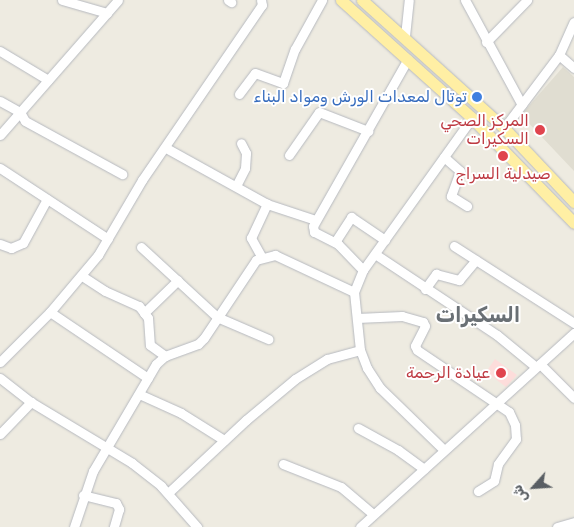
<!DOCTYPE html>
<meta charset="utf-8">
<style>
body{margin:0}
#map{position:relative;width:574px;height:527px;overflow:hidden;background:#eeebe1;font-family:Rubik,"Noto Sans Arabic",sans-serif}
div>[style]{position:absolute}
[style*='--x']{left:calc(var(--x)*1px);top:calc(var(--y)*1px);width:calc(var(--w)*1px);rotate:calc(var(--a)*1deg)}
.education>*{inset:0;background:#e0ddd1}
.medical>*{inset:0;background:#fddddb}
.roads{filter:drop-shadow(0 0 1px #b6b9bf) drop-shadow(0 0 1px #b6b9bf)}
.minor>*{height:9px;margin:-4.5px;padding:0 4.5px;transform-origin:4.5px;border-radius:4.5px;background:#fff}
.major>*{height:11px;margin:-5.5px;padding:0 5.5px;transform-origin:5.5px;border-radius:5.5px;background:#ffefa4}
.dots>*{width:14px;height:14px;translate:-50% -50%;box-sizing:border-box;border:2px solid #fff;border-radius:50%}
span{translate:-50% -50%;white-space:nowrap;text-align:center;line-height:1.15;-webkit-text-stroke:4px #fff;paint-order:stroke}
.shop-label{font-size:16px;color:#366cbe}
.right{translate:-100% -50%;text-align:right}
.health-label{font-size:16px;color:#be3a42}
.district-label{font-size:21px;color:#6a7075;font-weight:700}
.north{position:absolute;left:509px;top:462px;width:50px;height:50px;-webkit-text-stroke:4px #fff;paint-order:stroke;rotate:244deg;font-size:14px;font-weight:700;line-height:20px;text-align:center;color:#595e63}
.north::after{content:'';display:block;margin:auto;width:18px;height:22px;background:#595e63;clip-path:polygon(50% 0,100% 100%,50% 72%,0 100%)}
</style>
<div id="map">
<div class="education">
<i style="clip-path:polygon(563px 67px,574px 77px,574px 171px,521px 115px)"></i>
</div>
<div class="medical">
<i style="clip-path:polygon(495px 359px,517px 375px,506px 387px,486px 372px)"></i>
</div>
<div class="roads">
<div class="minor">
<i style="--x:62;--y:0;--w:47;--a:16.1"></i>
<i style="--x:228;--y:0;--w:4;--a:34"></i>
<i style="--x:465;--y:0;--w:119;--a:61.5"></i>
<i style="--x:405;--y:36;--w:36;--a:-84"></i>
<i style="--x:486;--y:42;--w:59;--a:-45.7"></i>
<i style="--x:0;--y:51;--w:56;--a:31.1"></i>
<i style="--x:559;--y:55;--w:20;--a:41"></i>
<i style="--x:239;--y:94;--w:26;--a:-53"></i>
<i style="--x:255;--y:73;--w:30;--a:20"></i>
<i style="--x:283;--y:83;--w:36;--a:-71"></i>
<i style="--x:295;--y:49;--w:56;--a:-61.1"></i>
<i style="--x:0;--y:101;--w:23;--a:29"></i>
<i style="--x:20;--y:112;--w:10;--a:61"></i>
<i style="--x:25;--y:121;--w:111;--a:28.7"></i>
<i style="--x:504;--y:128;--w:91;--a:-53"></i>
<i style="--x:559;--y:55;--w:36;--a:-66"></i>
<i style="--x:0;--y:135;--w:179;--a:-48.8"></i>
<i style="--x:166;--y:148;--w:115;--a:29"></i>
<i style="--x:267;--y:204;--w:51;--a:18.4"></i>
<i style="--x:289;--y:155;--w:52;--a:-55.1"></i>
<i style="--x:319;--y:112;--w:53;--a:21.2"></i>
<i style="--x:444;--y:157;--w:21;--a:41"></i>
<i style="--x:460;--y:171;--w:27;--a:110"></i>
<i style="--x:451;--y:196;--w:19;--a:32"></i>
<i style="--x:0;--y:168;--w:129;--a:33.3"></i>
<i style="--x:236;--y:186;--w:20;--a:-63"></i>
<i style="--x:245;--y:168;--w:15;--a:-86"></i>
<i style="--x:246;--y:153;--w:11;--a:-117"></i>
<i style="--x:335;--y:242;--w:30;--a:-57"></i>
<i style="--x:351;--y:217;--w:41;--a:34.1"></i>
<i style="--x:0;--y:244;--w:12;--a:20"></i>
<i style="--x:11;--y:248;--w:13;--a:-23"></i>
<i style="--x:23;--y:243;--w:50;--a:-61.4"></i>
<i style="--x:454;--y:246;--w:143;--a:32.7"></i>
<i style="--x:141;--y:247;--w:103;--a:42.6"></i>
<i style="--x:217;--y:317;--w:56;--a:23.3"></i>
<i style="--x:375;--y:254;--w:146;--a:33.6"></i>
<i style="--x:497;--y:335;--w:50;--a:39.4"></i>
<i style="--x:261;--y:256;--w:21;--a:-119"></i>
<i style="--x:251;--y:238;--w:38;--a:-65"></i>
<i style="--x:363;--y:270;--w:36;--a:-134"></i>
<i style="--x:338;--y:244;--w:27;--a:-153"></i>
<i style="--x:314;--y:232;--w:6;--a:-99"></i>
<i style="--x:313;--y:226;--w:192;--a:-60.4"></i>
<i style="--x:82;--y:276;--w:27;--a:33"></i>
<i style="--x:105;--y:291;--w:37;--a:24"></i>
<i style="--x:139;--y:306;--w:15;--a:53"></i>
<i style="--x:148;--y:318;--w:27;--a:86"></i>
<i style="--x:150;--y:345;--w:19;--a:36"></i>
<i style="--x:425;--y:289;--w:19;--a:-54"></i>
<i style="--x:436;--y:274;--w:24;--a:15"></i>
<i style="--x:459;--y:280;--w:26;--a:-50"></i>
<i style="--x:50;--y:312;--w:118;--a:34"></i>
<i style="--x:144;--y:313;--w:47;--a:-44.1"></i>
<i style="--x:357;--y:318;--w:45;--a:-2.5"></i>
<i style="--x:402;--y:316;--w:22;--a:16"></i>
<i style="--x:423;--y:322;--w:4;--a:63"></i>
<i style="--x:425;--y:326;--w:22;--a:117"></i>
<i style="--x:415;--y:346;--w:4;--a:63"></i>
<i style="--x:417;--y:350;--w:111;--a:34"></i>
<i style="--x:509;--y:412;--w:14;--a:65"></i>
<i style="--x:515;--y:425;--w:14;--a:86"></i>
<i style="--x:516;--y:439;--w:31;--a:126"></i>
<i style="--x:498;--y:464;--w:17;--a:103"></i>
<i style="--x:494;--y:481;--w:19;--a:148"></i>
<i style="--x:0;--y:362;--w:71;--a:-45"></i>
<i style="--x:50;--y:312;--w:75;--a:-49.9"></i>
<i style="--x:98;--y:255;--w:87;--a:-59.6"></i>
<i style="--x:142;--y:180;--w:212;--a:-55.6"></i>
<i style="--x:262;--y:5;--w:5;--a:-101"></i>
<i style="--x:540;--y:364;--w:48;--a:45"></i>
<i style="--x:0;--y:378;--w:39;--a:38"></i>
<i style="--x:31;--y:402;--w:118;--a:31.1"></i>
<i style="--x:132;--y:463;--w:37;--a:38"></i>
<i style="--x:161;--y:486;--w:55;--a:48.7"></i>
<i style="--x:139;--y:394;--w:46;--a:24.3"></i>
<i style="--x:181;--y:413;--w:51;--a:32.1"></i>
<i style="--x:358;--y:428;--w:46;--a:28.8"></i>
<i style="--x:398;--y:450;--w:32;--a:36"></i>
<i style="--x:0;--y:434;--w:45;--a:-45.9"></i>
<i style="--x:444;--y:450;--w:89;--a:-135.9"></i>
<i style="--x:380;--y:388;--w:24;--a:-123"></i>
<i style="--x:367;--y:368;--w:19;--a:-111"></i>
<i style="--x:360;--y:350;--w:58;--a:-95.9"></i>
<i style="--x:354;--y:292;--w:24;--a:-68"></i>
<i style="--x:363;--y:270;--w:187;--a:-54.4"></i>
<i style="--x:283;--y:464;--w:62;--a:21.6"></i>
<i style="--x:341;--y:487;--w:42;--a:40.2"></i>
<i style="--x:168;--y:493;--w:107;--a:-43.1"></i>
<i style="--x:246;--y:420;--w:64;--a:-39.9"></i>
<i style="--x:295;--y:379;--w:38;--a:-32"></i>
<i style="--x:327;--y:359;--w:34;--a:-15"></i>
<i style="--x:83;--y:495;--w:34;--a:14"></i>
<i style="--x:116;--y:503;--w:7;--a:63"></i>
<i style="--x:119;--y:509;--w:19;--a:106"></i>
<i style="--x:74;--y:527;--w:59;--a:-71.3"></i>
<i style="--x:93;--y:471;--w:124;--a:-59.5"></i>
<i style="--x:156;--y:364;--w:12;--a:-42"></i>
<i style="--x:165;--y:356;--w:35;--a:-20"></i>
<i style="--x:198;--y:344;--w:8;--a:-45"></i>
<i style="--x:204;--y:338;--w:94;--a:-56.3"></i>
<i style="--x:256;--y:260;--w:20;--a:-15"></i>
<i style="--x:275;--y:255;--w:87;--a:25.1"></i>
<i style="--x:360;--y:527;--w:289;--a:-42.2"></i>
<i style="--x:557;--y:527;--w:18;--a:-16"></i>
</div>
<div class="major">
<i style="--x:341;--y:0;--w:176;--a:42"></i>
<i style="--x:472;--y:118;--w:146;--a:45.8"></i>
<i style="--x:362;--y:0;--w:191;--a:42"></i>
<i style="--x:504;--y:128;--w:102;--a:46.6"></i>
</div>
</div>
<div class="dots">
<i style="left:477px;top:97px;background:#3f7fe0"></i>
<i style="left:540px;top:130px;background:#e0444e"></i>
<i style="left:503px;top:156px;background:#e0444e"></i>
<i style="left:501px;top:373px;background:#e0444e"></i>
</div>
<div class="shop-label">
<span class="right" style="left:467px;top:97px">توتال لمعدات الورش ومواد البناء</span>
</div>
<div class="health-label">
<span class="right" style="left:529px;top:130px">المركز الصحي<br>السكيرات</span>
<span style="left:503px;top:174px">صيدلية السراج</span>
<span class="right" style="left:490px;top:373px">عيادة الرحمة</span>
</div>
<div class="district-label">
<span style="left:478px;top:315px">السكيرات</span>
</div>
<div class="north">ش</div>
</div>
